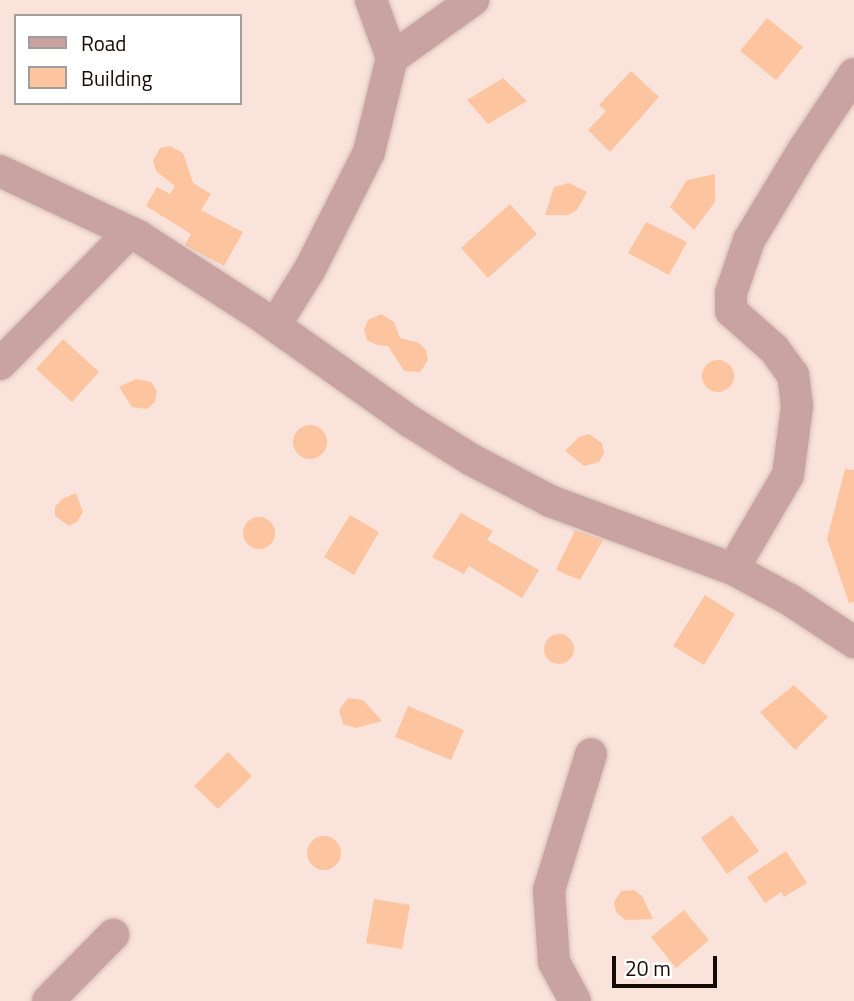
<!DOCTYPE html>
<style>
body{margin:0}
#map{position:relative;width:854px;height:1001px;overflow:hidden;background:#fae3da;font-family:"Titillium Web",sans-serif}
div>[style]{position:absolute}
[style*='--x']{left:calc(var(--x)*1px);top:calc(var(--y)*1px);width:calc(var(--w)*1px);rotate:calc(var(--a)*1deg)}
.building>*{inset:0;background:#fcc59f}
.round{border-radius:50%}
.roads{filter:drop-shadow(0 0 2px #d6c0b8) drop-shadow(0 0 2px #d6c0b8)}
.minor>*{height:32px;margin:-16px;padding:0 16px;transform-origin:16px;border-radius:16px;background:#c9a3a2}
span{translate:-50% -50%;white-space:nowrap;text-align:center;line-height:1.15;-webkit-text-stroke:5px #fff;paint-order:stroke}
.legend{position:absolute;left:14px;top:14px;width:228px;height:91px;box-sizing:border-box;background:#fff;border:2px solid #a29d9b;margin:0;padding:9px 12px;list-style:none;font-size:21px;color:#170b06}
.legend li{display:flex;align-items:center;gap:14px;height:35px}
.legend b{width:35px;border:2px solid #a29d9b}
.scale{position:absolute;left:612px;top:956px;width:105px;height:32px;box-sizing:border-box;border:4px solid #170b06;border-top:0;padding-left:9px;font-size:21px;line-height:24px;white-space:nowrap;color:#170b06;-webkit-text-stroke:5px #fff;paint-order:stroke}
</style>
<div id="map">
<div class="building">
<i style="clip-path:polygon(767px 18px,803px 47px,776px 80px,740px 51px)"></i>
<i style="clip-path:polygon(631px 71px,659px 97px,610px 152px,588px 130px,606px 111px,599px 105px)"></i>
<i style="clip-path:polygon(503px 78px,527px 101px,488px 124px,467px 100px)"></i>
<i style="clip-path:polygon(170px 146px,183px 153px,193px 183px,211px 194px,201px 210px,243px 232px,224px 266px,185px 245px,191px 234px,146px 206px,157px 187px,170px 194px,175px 186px,156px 171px,153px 161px,160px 148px)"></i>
<i style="clip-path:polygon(715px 174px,715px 202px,694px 230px,670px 207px,687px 180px)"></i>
<i style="clip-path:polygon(569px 183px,587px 192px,577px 210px,568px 215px,545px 215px,554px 187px)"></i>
<i style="clip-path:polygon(510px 204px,537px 234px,488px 278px,461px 248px)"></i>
<i style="clip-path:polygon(646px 222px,687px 242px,669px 275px,628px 253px)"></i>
<i style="clip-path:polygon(381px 314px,394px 322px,400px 338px,419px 343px,426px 350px,428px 360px,420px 372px,404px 371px,388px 346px,377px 345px,367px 340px,364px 330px,368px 320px)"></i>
<i style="clip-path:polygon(63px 339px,99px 372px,72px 402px,36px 369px)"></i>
<i class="round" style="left:702px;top:360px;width:32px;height:32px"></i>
<i style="clip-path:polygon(136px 379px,151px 382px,157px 391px,155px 402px,147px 409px,132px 407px,119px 387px)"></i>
<i class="round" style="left:293px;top:425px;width:34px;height:34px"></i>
<i style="clip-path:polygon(589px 434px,602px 443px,604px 453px,599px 462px,584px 466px,565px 451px,579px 437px)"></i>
<i style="clip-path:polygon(845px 469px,854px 470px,854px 602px,849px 603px,827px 539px)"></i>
<i style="clip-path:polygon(76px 493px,83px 512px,77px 522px,69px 526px,55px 516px,55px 507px,62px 499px)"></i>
<i style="clip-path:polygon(461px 513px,493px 531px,487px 540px,539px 570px,522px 598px,469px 566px,464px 574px,432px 557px)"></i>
<i style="clip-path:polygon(350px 515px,379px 532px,354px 575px,324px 557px)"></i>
<i class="round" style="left:243px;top:517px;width:32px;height:32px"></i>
<i style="clip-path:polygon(575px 530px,603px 540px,580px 580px,556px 570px)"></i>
<i style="clip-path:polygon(705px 595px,735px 614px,704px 665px,673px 646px)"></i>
<i class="round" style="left:544px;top:634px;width:30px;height:30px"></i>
<i style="clip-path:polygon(794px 685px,828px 717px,795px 750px,760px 712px)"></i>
<i style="clip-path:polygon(348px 698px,363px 700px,382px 721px,356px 728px,343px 724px,339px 710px)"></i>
<i style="clip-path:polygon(408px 706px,464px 730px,451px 760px,395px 737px)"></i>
<i style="clip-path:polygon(228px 752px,252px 776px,218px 809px,194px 786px)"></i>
<i style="clip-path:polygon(732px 815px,759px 851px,727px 874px,701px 838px)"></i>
<i class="round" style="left:307px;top:836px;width:34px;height:34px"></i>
<i style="clip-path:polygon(786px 851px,807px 883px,784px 897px,781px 892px,765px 903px,747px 877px)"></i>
<i style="clip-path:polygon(634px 890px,642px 896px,653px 919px,625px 920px,616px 912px,614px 902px,621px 891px)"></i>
<i style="clip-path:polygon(374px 899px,410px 905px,402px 949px,366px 943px)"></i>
<i style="clip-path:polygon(684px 910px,709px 940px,676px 968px,651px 937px)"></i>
</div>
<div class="roads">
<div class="minor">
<i style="--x:371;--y:0;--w:62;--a:70.1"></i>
<i style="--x:0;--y:171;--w:153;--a:25.2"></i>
<i style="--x:138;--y:236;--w:138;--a:32.9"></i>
<i style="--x:254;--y:311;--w:192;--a:35.3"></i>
<i style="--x:411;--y:422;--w:72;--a:31.9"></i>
<i style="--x:472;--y:460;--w:88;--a:27.7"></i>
<i style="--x:550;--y:501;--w:195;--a:20.4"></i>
<i style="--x:733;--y:569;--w:65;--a:28.5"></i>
<i style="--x:790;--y:600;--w:77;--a:33.3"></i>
<i style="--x:275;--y:325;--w:66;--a:-58"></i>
<i style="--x:310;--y:269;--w:131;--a:-63.2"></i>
<i style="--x:369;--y:152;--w:97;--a:-76.3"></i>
<i style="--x:392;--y:58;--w:100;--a:-35.6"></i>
<i style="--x:0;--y:364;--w:185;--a:-45.4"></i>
<i style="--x:733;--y:569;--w:109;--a:-59.7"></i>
<i style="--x:788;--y:475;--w:70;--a:-82.6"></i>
<i style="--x:797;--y:406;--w:31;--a:-97"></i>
<i style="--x:793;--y:375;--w:32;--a:-126"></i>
<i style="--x:774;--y:349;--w:57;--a:-138.5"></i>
<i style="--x:731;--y:311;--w:18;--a:-90"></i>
<i style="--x:731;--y:293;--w:56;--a:-71.2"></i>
<i style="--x:749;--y:240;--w:106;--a:-58.9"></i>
<i style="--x:804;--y:149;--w:90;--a:-56.3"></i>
<i style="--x:48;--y:1001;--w:93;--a:-45.4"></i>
<i style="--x:575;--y:1001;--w:44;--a:-118.3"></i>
<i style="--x:554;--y:962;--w:72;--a:-94"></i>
<i style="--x:549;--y:890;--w:142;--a:-72.8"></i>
</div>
</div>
<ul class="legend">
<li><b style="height:9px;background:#c9a3a2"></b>Road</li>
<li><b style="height:19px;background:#fcc59f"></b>Building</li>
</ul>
<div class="scale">20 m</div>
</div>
